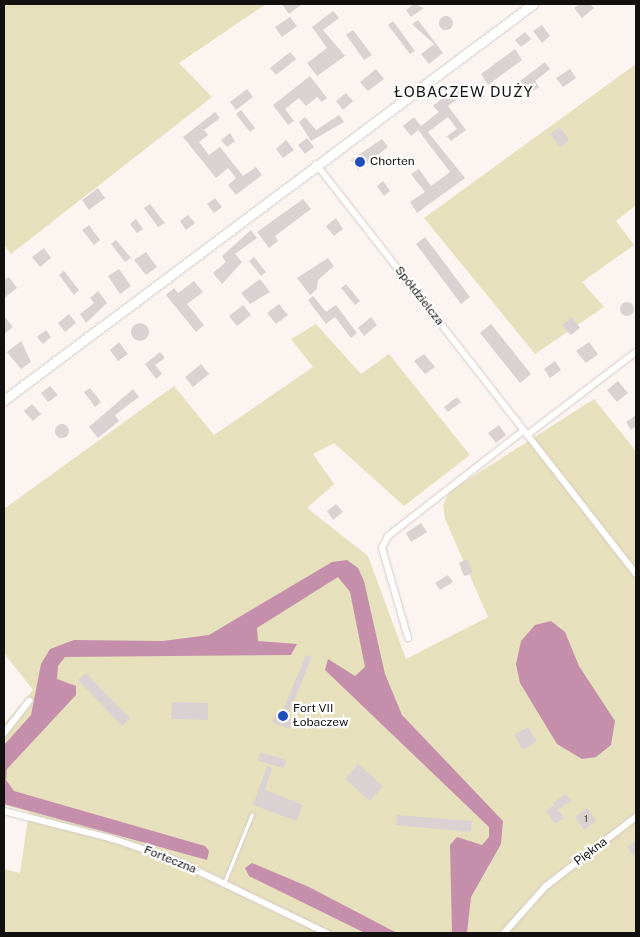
<!DOCTYPE html>
<meta charset="utf-8">
<style>
body{margin:0}
#map{position:relative;width:640px;height:937px;overflow:hidden;background:#fbf4f1;font-family:"Public Sans",sans-serif}
div>[style]{position:absolute}
[style*='--x']{left:calc(var(--x)*1px);top:calc(var(--y)*1px);width:calc(var(--w)*1px);rotate:calc(var(--a)*1deg)}
.green>*{inset:0;background:#e7e0bc}
.water>*{inset:0;background:#c58fab}
.building>*{inset:0;background:#dad2d2}
.round{border-radius:50%}
.roads{filter:drop-shadow(0 0 1px #d2cbc8) drop-shadow(0 0 1px #d2cbc8)}
.service>*{height:3px;margin:-1.5px;padding:0 1.5px;transform-origin:1.5px;border-radius:1.5px;background:#fff}
.minor>*{height:6px;margin:-3px;padding:0 3px;transform-origin:3px;border-radius:3px;background:#fff}
.secondary>*{height:9px;margin:-4.5px;padding:0 4.5px;transform-origin:4.5px;border-radius:4.5px;background:#fff}
.dots>*{width:14px;height:14px;translate:-50% -50%;box-sizing:border-box;border:2px solid #fff;border-radius:50%}
span{translate:-50% -50%;white-space:nowrap;text-align:center;line-height:1.15;-webkit-text-stroke:4.5px #fff;paint-order:stroke}
.number-label{font-size:10px;color:#454140}
.number-label span{-webkit-text-stroke-width:0}
.poi-label{font-size:12px;color:#131110}
.left{translate:0 -50%;text-align:left}
.street-label{font-size:12px;color:#131110}
.quarter-label{font-size:15px;color:#131110;letter-spacing:1px}
.frame{position:absolute;inset:0;border:5px solid #131110;pointer-events:none}
</style>
<div id="map">
<div class="green">
<i style="clip-path:polygon(4px 4px,266px 4px,179px 63px,212px 97px,11px 254px,4px 245px)"></i>
<i style="clip-path:polygon(636px 64px,636px 205px,616px 221px,634px 245px,582px 282px,604px 307px,535px 354px,424px 218px)"></i>
<i style="clip-path:polygon(316px 324px,361px 374px,389px 354px,470px 455px,404px 506px,334px 443px,313px 454px,334px 484px,307px 508px,368px 556px,406px 659px,488px 617px,445px 519px,443px 505px,450px 491px,594px 399px,636px 451px,636px 933px,4px 933px,4px 869px,20px 873px,29px 812px,4px 805px,4px 725px,33px 690px,4px 653px,4px 509px,174px 386px,214px 435px,313px 367px,291px 339px)"></i>
</div>
<div class="water">
<i style="clip-path:polygon(347px 560px,358px 568px,364px 581px,385px 674px,402px 715px,503px 821px,501px 844px,471px 897px,467px 933px,452px 933px,450px 845px,457px 837px,482px 845px,489px 837px,489px 827px,325px 670px,328px 659px,355px 676px,365px 667px,350px 592px,338px 577px,257px 628px,258px 641px,297px 644px,291px 655px,65px 657px,58px 666px,57px 679px,76px 686px,76px 695px,7px 769px,6px 780px,14px 791px,205px 846px,209px 851px,207px 860px,4px 804px,4px 745px,31px 715px,41px 664px,50px 649px,74px 640px,163px 641px,209px 635px,332px 562px)"></i>
<i style="clip-path:polygon(551px 621px,565px 632px,579px 666px,615px 721px,611px 745px,596px 757px,582px 759px,557px 744px,520px 683px,516px 664px,521px 641px,535px 625px)"></i>
<i style="clip-path:polygon(252px 863px,309px 887px,397px 933px,365px 933px,249px 876px,245px 868px)"></i>
</div>
<div class="building">
<i style="clip-path:polygon(282px 4px,302px 4px,289px 14px)"></i>
<i style="clip-path:polygon(414px 4px,424px 8px,411px 17px,406px 10px)"></i>
<i style="clip-path:polygon(580px 4px,590px 4px,594px 8px,582px 18px,574px 8px)"></i>
<i style="clip-path:polygon(333px 11px,339px 18px,323px 30px,345px 56px,317px 76px,307px 63px,327px 48px,312px 27px)"></i>
<i class="round" style="left:439px;top:16px;width:14px;height:14px"></i>
<i style="clip-path:polygon(290px 17px,297px 26px,282px 37px,275px 27px)"></i>
<i style="clip-path:polygon(418px 20px,443px 53px,429px 64px,421px 54px,434px 44px,412px 24px)"></i>
<i style="clip-path:polygon(393px 21px,415px 51px,410px 54px,388px 25px)"></i>
<i style="clip-path:polygon(542px 25px,550px 36px,542px 43px,533px 31px)"></i>
<i style="clip-path:polygon(353px 30px,372px 55px,364px 60px,346px 35px)"></i>
<i style="clip-path:polygon(525px 32px,531px 39px,521px 47px,515px 40px)"></i>
<i style="clip-path:polygon(515px 49px,522px 60px,488px 85px,481px 74px)"></i>
<i style="clip-path:polygon(290px 52px,296px 59px,276px 75px,270px 68px)"></i>
<i style="clip-path:polygon(545px 62px,550px 69px,535px 81px,539px 87px,529px 94px,520px 81px)"></i>
<i style="clip-path:polygon(376px 69px,384px 79px,368px 91px,360px 82px)"></i>
<i style="clip-path:polygon(570px 69px,576px 78px,563px 87px,556px 78px)"></i>
<i style="clip-path:polygon(310px 76px,327px 98px,322px 102px,317px 97px,306px 106px,299px 98px,285px 109px,294px 121px,288px 125px,273px 105px)"></i>
<i style="clip-path:polygon(460px 83px,467px 92px,448px 106px,466px 130px,451px 141px,447px 136px,457px 129px,448px 117px,428px 132px,465px 178px,417px 213px,410px 202px,425px 192px,411px 174px,419px 169px,431px 186px,450px 172px,418px 130px,411px 136px,403px 126px,414px 117px,421px 126px,439px 112px,433px 106px)"></i>
<i style="clip-path:polygon(247px 89px,253px 97px,236px 110px,230px 102px)"></i>
<i style="clip-path:polygon(346px 93px,353px 101px,343px 110px,336px 101px)"></i>
<i style="clip-path:polygon(241px 110px,255px 128px,250px 132px,236px 114px)"></i>
<i style="clip-path:polygon(215px 112px,220px 118px,204px 130px,208px 135px,199px 142px,209px 155px,220px 147px,243px 176px,256px 167px,262px 175px,236px 195px,228px 185px,236px 178px,228px 168px,216px 178px,183px 137px)"></i>
<i style="clip-path:polygon(339px 115px,344px 122px,311px 141px,299px 122px,305px 117px,316px 130px)"></i>
<i style="clip-path:polygon(560px 127px,569px 140px,560px 147px,550px 134px)"></i>
<i style="clip-path:polygon(230px 133px,235px 141px,227px 147px,221px 140px)"></i>
<i style="clip-path:polygon(307px 138px,314px 147px,305px 154px,298px 145px)"></i>
<i style="clip-path:polygon(382px 139px,388px 147px,358px 170px,351px 160px)"></i>
<i style="clip-path:polygon(286px 140px,294px 150px,283px 158px,276px 149px)"></i>
<i style="clip-path:polygon(383px 181px,390px 191px,384px 196px,377px 186px)"></i>
<i style="clip-path:polygon(98px 188px,105px 198px,89px 210px,82px 200px)"></i>
<i style="clip-path:polygon(215px 198px,222px 207px,214px 213px,207px 204px)"></i>
<i style="clip-path:polygon(303px 199px,311px 209px,275px 236px,278px 241px,269px 248px,257px 232px)"></i>
<i style="clip-path:polygon(150px 204px,165px 223px,158px 227px,144px 208px)"></i>
<i style="clip-path:polygon(188px 215px,195px 223px,186px 230px,180px 221px)"></i>
<i style="clip-path:polygon(336px 218px,343px 229px,334px 236px,326px 226px)"></i>
<i style="clip-path:polygon(136px 219px,143px 229px,137px 233px,130px 224px)"></i>
<i style="clip-path:polygon(89px 225px,100px 240px,94px 245px,82px 230px)"></i>
<i style="clip-path:polygon(251px 230px,257px 238px,235px 254px,242px 262px,222px 284px,213px 273px,226px 262px,222px 256px)"></i>
<i style="clip-path:polygon(425px 237px,470px 297px,461px 304px,416px 244px)"></i>
<i style="clip-path:polygon(116px 240px,131px 258px,125px 262px,111px 244px)"></i>
<i style="clip-path:polygon(44px 248px,51px 258px,40px 267px,32px 257px)"></i>
<i style="clip-path:polygon(146px 252px,157px 267px,146px 275px,134px 260px)"></i>
<i style="clip-path:polygon(254px 257px,266px 272px,261px 276px,249px 261px)"></i>
<i style="clip-path:polygon(328px 258px,334px 266px,318px 280px,317px 289px,310px 295px,297px 278px)"></i>
<i style="clip-path:polygon(119px 269px,131px 286px,120px 294px,108px 276px)"></i>
<i style="clip-path:polygon(64px 271px,79px 290px,74px 295px,59px 275px)"></i>
<i style="clip-path:polygon(9px 277px,17px 288px,4px 298px,4px 280px)"></i>
<i style="clip-path:polygon(260px 279px,270px 292px,250px 304px,241px 293px)"></i>
<i style="clip-path:polygon(194px 281px,203px 292px,187px 304px,204px 325px,196px 332px,166px 295px,174px 288px,178px 293px)"></i>
<i style="clip-path:polygon(346px 284px,360px 301px,355px 305px,341px 288px)"></i>
<i style="clip-path:polygon(98px 291px,107px 303px,86px 323px,80px 314px,94px 303px,90px 298px)"></i>
<i style="clip-path:polygon(313px 296px,326px 312px,336px 305px,357px 333px,351px 338px,335px 317px,326px 324px,308px 300px)"></i>
<i class="round" style="left:620px;top:302px;width:14px;height:14px"></i>
<i style="clip-path:polygon(279px 304px,288px 315px,276px 324px,267px 313px)"></i>
<i style="clip-path:polygon(243px 305px,251px 315px,237px 326px,229px 316px)"></i>
<i style="clip-path:polygon(69px 314px,76px 323px,65px 332px,58px 323px)"></i>
<i style="clip-path:polygon(4px 316px,13px 327px,4px 334px)"></i>
<i style="clip-path:polygon(371px 317px,377px 325px,364px 336px,358px 328px)"></i>
<i style="clip-path:polygon(572px 317px,580px 328px,571px 335px,562px 325px)"></i>
<i class="round" style="left:131px;top:323px;width:18px;height:18px"></i>
<i style="clip-path:polygon(491px 324px,531px 374px,520px 383px,480px 333px)"></i>
<i style="clip-path:polygon(46px 330px,51px 337px,43px 344px,37px 337px)"></i>
<i style="clip-path:polygon(21px 341px,31px 362px,21px 369px,7px 352px)"></i>
<i style="clip-path:polygon(119px 342px,128px 354px,118px 361px,110px 350px)"></i>
<i style="clip-path:polygon(589px 342px,598px 354px,586px 363px,576px 351px)"></i>
<i style="clip-path:polygon(160px 352px,165px 358px,155px 365px,162px 374px,156px 379px,145px 364px)"></i>
<i style="clip-path:polygon(424px 354px,435px 367px,425px 374px,414px 361px)"></i>
<i style="clip-path:polygon(555px 361px,561px 370px,550px 378px,544px 369px)"></i>
<i style="clip-path:polygon(201px 364px,209px 374px,193px 387px,185px 377px)"></i>
<i style="clip-path:polygon(618px 381px,628px 393px,617px 402px,607px 390px)"></i>
<i style="clip-path:polygon(50px 386px,58px 395px,48px 402px,41px 393px)"></i>
<i style="clip-path:polygon(90px 388px,101px 402px,95px 407px,84px 392px)"></i>
<i style="clip-path:polygon(133px 389px,139px 397px,115px 415px,119px 421px,98px 438px,89px 427px)"></i>
<i style="clip-path:polygon(457px 397px,461px 402px,448px 412px,444px 407px)"></i>
<i style="clip-path:polygon(32px 404px,41px 414px,33px 421px,24px 411px)"></i>
<i style="clip-path:polygon(636px 415px,636px 426px,631px 430px,626px 422px)"></i>
<i class="round" style="left:55px;top:424px;width:14px;height:14px"></i>
<i style="clip-path:polygon(499px 425px,506px 435px,496px 443px,488px 433px)"></i>
<i style="clip-path:polygon(336px 504px,343px 512px,333px 520px,327px 511px)"></i>
<i style="clip-path:polygon(421px 523px,427px 532px,411px 542px,406px 533px)"></i>
<i style="clip-path:polygon(467px 559px,473px 573px,464px 576px,459px 563px)"></i>
<i style="clip-path:polygon(448px 575px,453px 582px,440px 590px,435px 583px)"></i>
<i style="clip-path:polygon(306px 655px,312px 657px,287px 717px,292px 720px,289px 729px,272px 722px,276px 713px,281px 715px)"></i>
<i style="clip-path:polygon(86px 673px,130px 718px,122px 726px,78px 680px)"></i>
<i style="clip-path:polygon(172px 702px,208px 703px,208px 720px,171px 719px)"></i>
<i style="clip-path:polygon(528px 727px,537px 741px,523px 750px,514px 735px)"></i>
<i style="clip-path:polygon(260px 752px,286px 760px,284px 768px,258px 761px)"></i>
<i style="clip-path:polygon(358px 764px,383px 786px,370px 801px,345px 779px)"></i>
<i style="clip-path:polygon(267px 766px,272px 768px,265px 790px,303px 805px,296px 821px,253px 805px)"></i>
<i style="clip-path:polygon(566px 794px,571px 801px,558px 810px,553px 803px)"></i>
<i style="clip-path:polygon(554px 805px,564px 818px,555px 824px,546px 811px)"></i>
<i style="clip-path:polygon(587px 808px,596px 821px,584px 830px,575px 817px)"></i>
<i style="clip-path:polygon(397px 815px,472px 821px,471px 832px,396px 825px)"></i>
<i style="clip-path:polygon(636px 841px,636px 859px,627px 847px)"></i>
</div>
<div class="roads">
<div class="service">
<i style="--x:224;--y:883;--w:74;--a:-67.9"></i>
</div>
<div class="minor">
<i style="--x:316;--y:164;--w:520;--a:52.03"></i>
<i style="--x:527;--y:435;--w:137;--a:-37.3"></i>
<i style="--x:408;--y:638;--w:94;--a:-106.1"></i>
<i style="--x:382;--y:548;--w:13;--a:-63"></i>
<i style="--x:388;--y:536;--w:171;--a:-37.9"></i>
<i style="--x:4;--y:733;--w:41;--a:-52"></i>
<i style="--x:4;--y:811;--w:113;--a:14.4"></i>
<i style="--x:113;--y:839;--w:65;--a:18.7"></i>
<i style="--x:175;--y:860;--w:169;--a:25.7"></i>
<i style="--x:504;--y:933;--w:63;--a:-48.2"></i>
<i style="--x:546;--y:886;--w:113;--a:-37.5"></i>
</div>
<div class="secondary">
<i style="--x:4;--y:400;--w:661;--a:-36.82"></i>
</div>
</div>
<div class="dots">
<i style="left:360px;top:162px;background:#204ebb"></i>
<i style="left:283px;top:716px;background:#204ebb"></i>
</div>
<div class="number-label">
<span style="left:586px;top:819px">1</span>
</div>
<div class="poi-label">
<span class="left" style="left:370px;top:162px">Chorten</span>
<span class="left" style="left:293px;top:716px">Fort VII<br>Łobaczew</span>
</div>
<div class="street-label">
<span style="left:419px;top:296px;rotate:52deg">Spółdzielcza</span>
<span style="left:591px;top:852px;rotate:-37deg">Piękna</span>
<span style="left:170px;top:860px;rotate:22deg">Forteczna</span>
</div>
<div class="quarter-label">
<span style="left:464px;top:92px">ŁOBACZEW DUŻY</span>
</div>
<div class="frame"></div>
</div>
